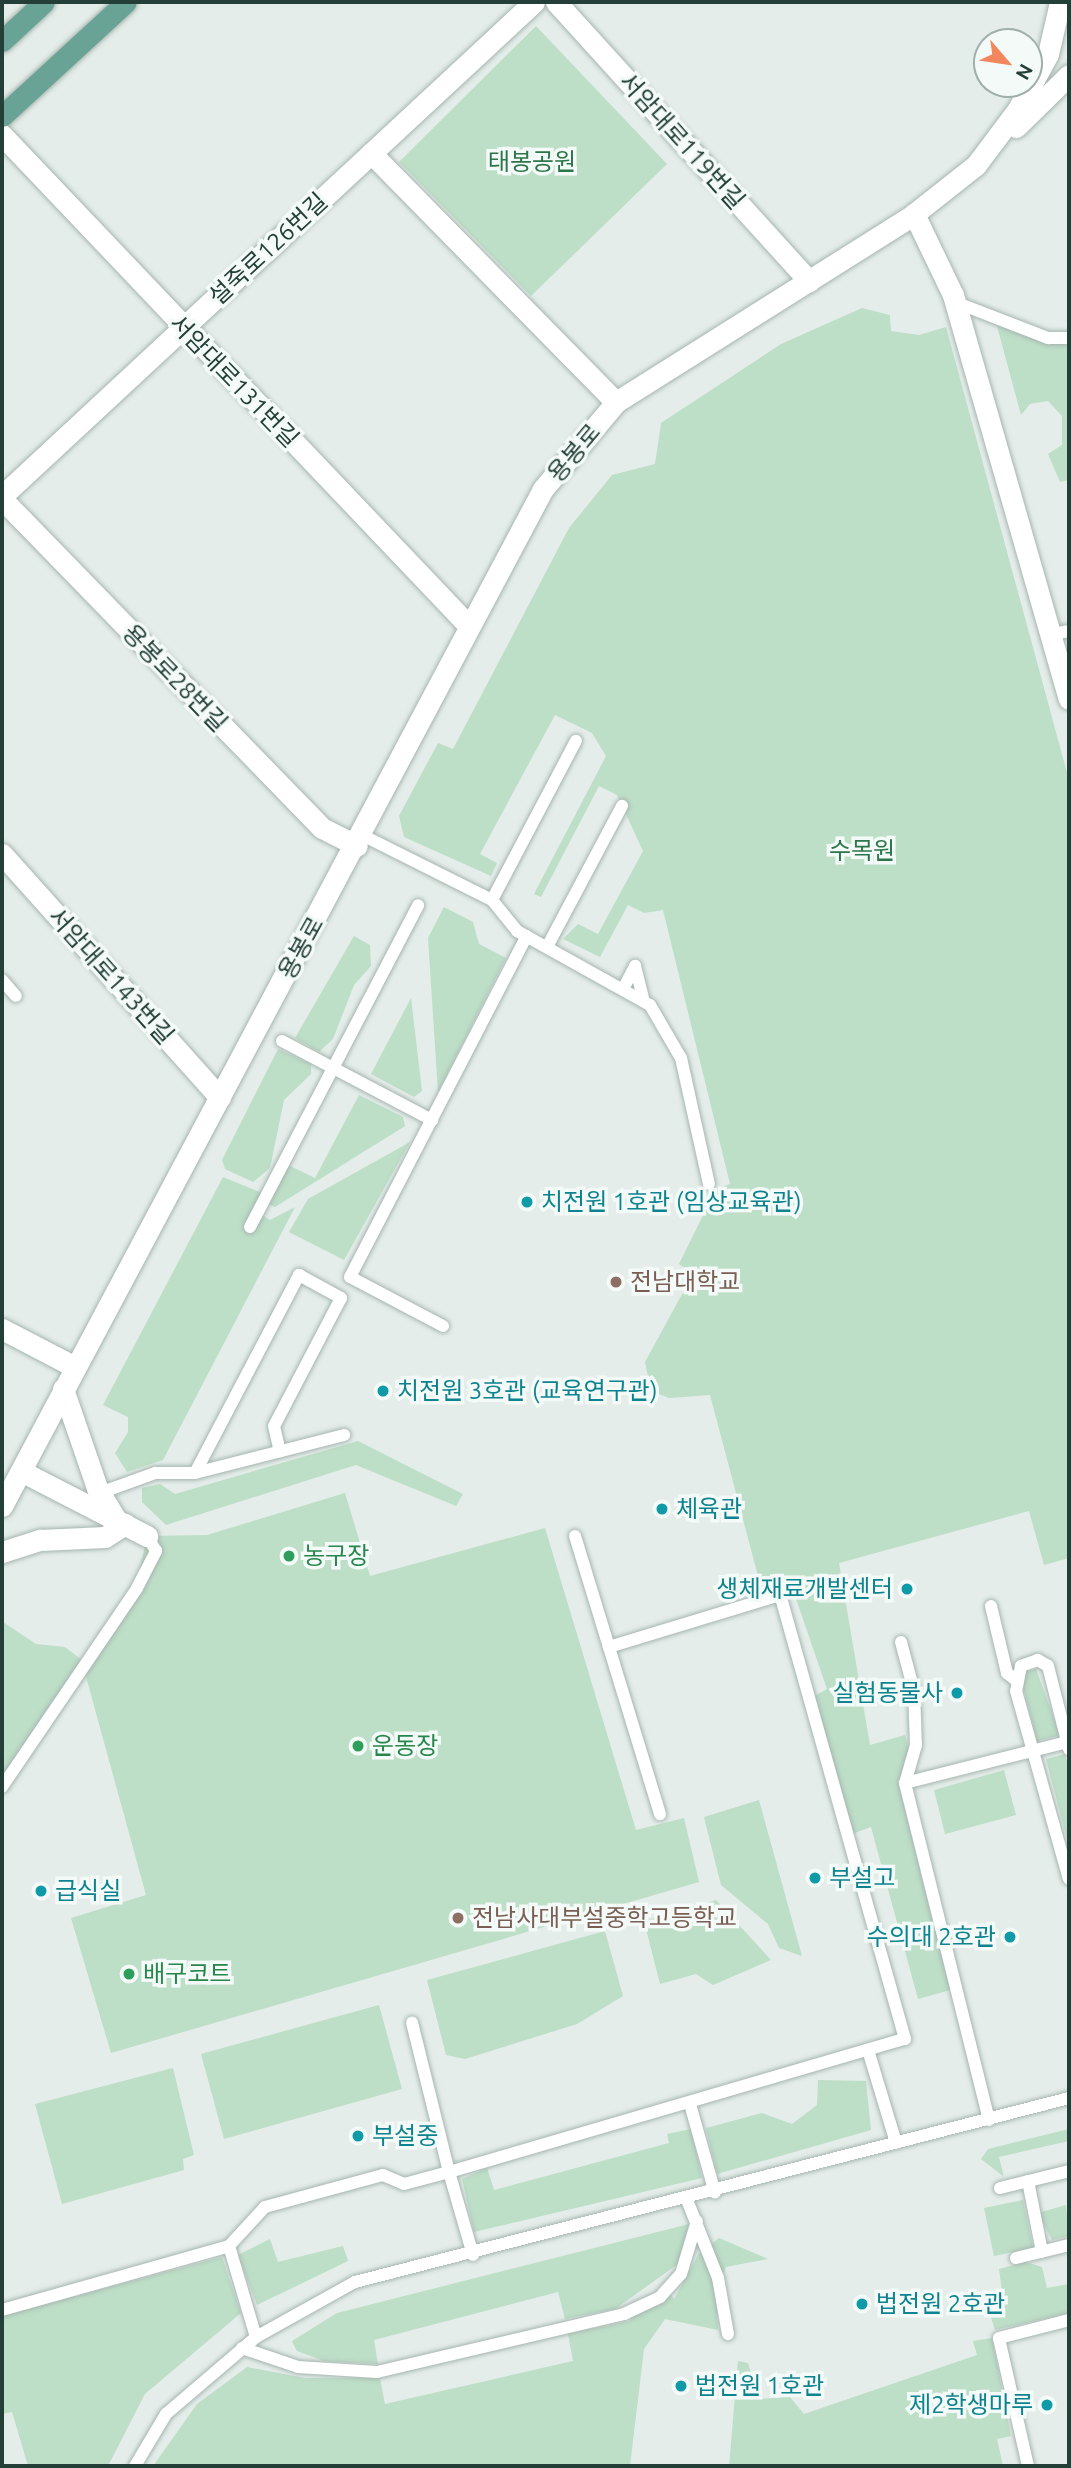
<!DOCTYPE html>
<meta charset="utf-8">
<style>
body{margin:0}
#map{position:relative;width:1071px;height:2468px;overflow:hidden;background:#e4ede9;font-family:Ubuntu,"Noto Sans KR",sans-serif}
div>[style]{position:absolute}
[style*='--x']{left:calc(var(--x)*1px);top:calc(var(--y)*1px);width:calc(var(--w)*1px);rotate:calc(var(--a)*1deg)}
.green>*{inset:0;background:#bddec7}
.roads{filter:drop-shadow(0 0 2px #a6b5b0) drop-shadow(0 0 2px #a6b5b0)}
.lane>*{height:12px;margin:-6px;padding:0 6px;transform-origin:6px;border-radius:6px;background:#fff}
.street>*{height:21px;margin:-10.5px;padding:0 10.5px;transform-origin:10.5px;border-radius:10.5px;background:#fff}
.secondary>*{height:21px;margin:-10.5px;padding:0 10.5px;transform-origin:10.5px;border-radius:10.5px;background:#fff}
.primary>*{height:21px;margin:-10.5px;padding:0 10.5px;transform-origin:10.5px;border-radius:10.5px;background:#68a395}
.dots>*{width:19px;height:19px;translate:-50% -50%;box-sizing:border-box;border:4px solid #f4faf7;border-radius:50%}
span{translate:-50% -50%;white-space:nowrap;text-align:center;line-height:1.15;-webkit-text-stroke:7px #f4faf7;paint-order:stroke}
.street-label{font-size:24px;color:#233f38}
.park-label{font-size:24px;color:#2d764b}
.culture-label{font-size:24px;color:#0d838f}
.left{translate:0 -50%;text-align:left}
.right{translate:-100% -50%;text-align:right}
.education-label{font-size:24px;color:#785e54}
.leisure-label{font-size:24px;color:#27864d}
.frame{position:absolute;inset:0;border:4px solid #233f38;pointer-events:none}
.north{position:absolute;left:973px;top:28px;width:70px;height:70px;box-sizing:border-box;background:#f4faf7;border:2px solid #a0afab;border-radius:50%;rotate:119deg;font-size:19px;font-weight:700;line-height:28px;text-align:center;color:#233f38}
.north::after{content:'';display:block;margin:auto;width:24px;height:32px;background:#f2865d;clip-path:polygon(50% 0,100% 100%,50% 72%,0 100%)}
</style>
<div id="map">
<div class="green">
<i style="clip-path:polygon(536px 26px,667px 164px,531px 296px,399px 162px)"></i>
<i style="clip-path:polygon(862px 308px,890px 315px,891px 331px,919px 335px,946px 327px,1069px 780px,1069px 1558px,1044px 1565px,1029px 1511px,839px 1563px,870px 1745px,905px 1735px,912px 1759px,905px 1783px,954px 1989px,918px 1999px,871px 1827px,852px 1834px,811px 1698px,827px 1689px,794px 1593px,785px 1583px,762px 1591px,710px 1395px,669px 1398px,651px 1391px,645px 1362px,693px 1274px,679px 1264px,716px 1189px,730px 1184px,663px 910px,644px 913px,628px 905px,600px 957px,563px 939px,578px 924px,598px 934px,643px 851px,617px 795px,599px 786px,541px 897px,534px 894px,606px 756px,592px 733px,555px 715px,480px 854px,497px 863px,491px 876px,404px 837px,399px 816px,438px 743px,453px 749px,569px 528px,612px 475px,655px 464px,661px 423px,781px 344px)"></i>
<i style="clip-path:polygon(997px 326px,1069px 346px,1069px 480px,1060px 482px,1048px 454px,1062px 445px,1062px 416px,1048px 401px,1030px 404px,1021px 415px)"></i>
<i style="clip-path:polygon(444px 907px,473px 922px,479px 944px,506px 958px,438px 1092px,428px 938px)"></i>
<i style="clip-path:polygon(354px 936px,370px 945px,371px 966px,354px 985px,333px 1039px,319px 1052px,295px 1038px)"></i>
<i style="clip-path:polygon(411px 998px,422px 1091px,414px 1097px,371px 1074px)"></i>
<i style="clip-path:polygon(278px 1049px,311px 1064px,311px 1074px,284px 1100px,270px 1168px,253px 1182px,225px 1169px,222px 1160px)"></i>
<i style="clip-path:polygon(359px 1095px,403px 1117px,405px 1126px,275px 1207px,266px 1203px,286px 1164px,315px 1178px)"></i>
<i style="clip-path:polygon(410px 1142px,344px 1260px,289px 1232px,308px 1199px)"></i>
<i style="clip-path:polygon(223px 1177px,262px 1193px,253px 1210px,270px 1220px,295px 1207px,163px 1460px,127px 1472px,115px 1453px,128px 1432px,128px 1417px,103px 1405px)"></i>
<i style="clip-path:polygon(358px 1441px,463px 1494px,456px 1506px,356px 1465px,166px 1525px,142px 1502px,142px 1488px,160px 1484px,175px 1494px)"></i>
<i style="clip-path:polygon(345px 1493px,370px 1576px,545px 1528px,636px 1830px,684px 1818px,699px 1882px,111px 2053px,71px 1918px,146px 1895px,85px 1673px,139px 1574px,147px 1536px,207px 1535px)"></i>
<i style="clip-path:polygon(3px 1622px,36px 1644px,65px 1647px,83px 1661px,2px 1787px)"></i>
<i style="clip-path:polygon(1036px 1669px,1060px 1735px,1037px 1741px,1023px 1687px,1025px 1672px)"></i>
<i style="clip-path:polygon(1065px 1754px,1069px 1770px,1069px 1847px,1046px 1759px)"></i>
<i style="clip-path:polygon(1004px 1770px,1016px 1815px,945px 1834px,934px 1790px)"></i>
<i style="clip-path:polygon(759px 1800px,802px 1956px,779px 1948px,768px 1924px,721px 1885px,704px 1817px)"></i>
<i style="clip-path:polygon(716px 1900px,771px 1960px,713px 1985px,696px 1974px,660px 1984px,644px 1921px)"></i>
<i style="clip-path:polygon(605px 1931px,623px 1996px,577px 2024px,465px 2059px,446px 2055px,427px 1980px)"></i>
<i style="clip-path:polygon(379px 2005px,402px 2089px,224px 2139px,201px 2054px)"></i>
<i style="clip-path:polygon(173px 2068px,194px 2155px,183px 2159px,184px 2170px,62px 2204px,35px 2104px)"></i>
<i style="clip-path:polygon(818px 2080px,866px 2081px,871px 2130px,717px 2174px,706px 2128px,762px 2113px,792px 2124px,817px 2105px)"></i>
<i style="clip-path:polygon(691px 2129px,702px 2178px,474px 2232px,462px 2179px,487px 2168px,494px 2190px,669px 2143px,667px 2134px)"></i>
<i style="clip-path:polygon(1069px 2129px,1069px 2141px,999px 2157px,1004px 2177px,981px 2159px,988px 2149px)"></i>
<i style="clip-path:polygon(1023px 2200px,1033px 2248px,994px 2256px,984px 2208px)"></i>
<i style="clip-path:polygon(1066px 2205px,1069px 2236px,1052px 2240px,1038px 2213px)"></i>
<i style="clip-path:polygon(689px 2224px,678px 2264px,615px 2309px,565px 2319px,558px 2292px,374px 2340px,378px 2364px,324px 2361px,297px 2351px,292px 2341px,337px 2313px)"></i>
<i style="clip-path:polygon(719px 2238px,768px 2259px,726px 2267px,716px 2292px,718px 2330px,665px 2319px,644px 2349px,630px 2466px,153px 2466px,197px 2404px,247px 2367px,305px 2378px,380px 2378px,385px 2404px,573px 2361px,568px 2334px,629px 2321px,664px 2285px,674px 2299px,698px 2255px)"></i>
<i style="clip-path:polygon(270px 2239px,278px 2262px,343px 2246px,348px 2261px,257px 2305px,238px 2255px)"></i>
<i style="clip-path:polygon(222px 2257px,241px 2313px,145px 2394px,108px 2466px,28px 2466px,12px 2412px,2px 2414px,2px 2316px)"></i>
<i style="clip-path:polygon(1026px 2262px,1042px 2267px,1047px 2288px,1069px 2284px,1069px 2313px,995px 2330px,984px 2295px,1002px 2291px,999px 2269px)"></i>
<i style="clip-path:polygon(992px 2338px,1011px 2436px,997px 2439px,1003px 2466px,729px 2466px,738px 2361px,748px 2363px,758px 2399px,790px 2397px,804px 2414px,977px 2355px,973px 2341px)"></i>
</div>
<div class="roads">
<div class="lane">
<i style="--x:955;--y:302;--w:100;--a:21.2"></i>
<i style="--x:1048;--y:338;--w:21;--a:0"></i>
<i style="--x:1052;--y:634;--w:17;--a:-10"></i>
<i style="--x:362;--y:835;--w:145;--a:26.6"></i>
<i style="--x:492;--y:900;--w:40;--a:51"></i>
<i style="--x:517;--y:931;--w:152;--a:29.1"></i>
<i style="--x:650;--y:1005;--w:61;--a:59.7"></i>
<i style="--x:681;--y:1058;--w:129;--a:77.5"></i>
<i style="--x:492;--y:900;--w:180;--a:-62.2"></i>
<i style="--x:547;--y:947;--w:160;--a:-62"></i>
<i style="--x:2;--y:980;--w:21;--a:49"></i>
<i style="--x:624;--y:987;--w:24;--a:-62"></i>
<i style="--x:635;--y:966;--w:33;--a:76"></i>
<i style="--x:282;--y:1041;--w:170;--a:27.8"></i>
<i style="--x:250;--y:1227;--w:363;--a:-62.4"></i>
<i style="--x:443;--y:1326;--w:105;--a:-152.2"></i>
<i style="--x:350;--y:1277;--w:384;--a:-62.6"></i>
<i style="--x:195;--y:1473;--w:154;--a:-14.3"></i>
<i style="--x:100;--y:1493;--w:59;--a:-20"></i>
<i style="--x:155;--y:1473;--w:40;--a:0"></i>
<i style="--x:195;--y:1473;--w:224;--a:-62.3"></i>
<i style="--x:299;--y:1275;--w:48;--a:28.7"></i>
<i style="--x:341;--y:1298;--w:144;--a:117.6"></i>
<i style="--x:274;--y:1426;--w:26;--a:77"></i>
<i style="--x:575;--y:1536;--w:291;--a:73"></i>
<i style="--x:991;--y:1606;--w:69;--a:76.6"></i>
<i style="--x:1007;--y:1673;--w:13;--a:39"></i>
<i style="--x:901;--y:1642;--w:51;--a:75.1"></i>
<i style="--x:914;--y:1691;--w:54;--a:87.9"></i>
<i style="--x:916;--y:1745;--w:40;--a:106"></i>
<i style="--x:1069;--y:1749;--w:86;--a:-104.2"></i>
<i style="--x:1048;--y:1666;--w:12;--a:-149"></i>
<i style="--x:1038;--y:1660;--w:18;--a:161"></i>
<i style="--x:1021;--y:1666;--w:25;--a:101"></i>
<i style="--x:1016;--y:1691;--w:195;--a:74.3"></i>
<i style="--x:2;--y:1787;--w:240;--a:-55.8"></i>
<i style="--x:137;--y:1588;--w:42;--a:-62.8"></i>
<i style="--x:156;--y:1551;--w:17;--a:-121"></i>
<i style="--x:868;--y:2050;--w:97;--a:73.2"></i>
<i style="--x:690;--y:2104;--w:92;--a:74.3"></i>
<i style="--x:989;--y:2120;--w:347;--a:-104"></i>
<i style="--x:905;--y:1783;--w:167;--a:-14.2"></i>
<i style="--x:1028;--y:2181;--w:72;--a:78.8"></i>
<i style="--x:1000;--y:2188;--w:71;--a:-13.8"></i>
<i style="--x:687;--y:2200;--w:84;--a:68.3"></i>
<i style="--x:718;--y:2278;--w:57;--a:79.9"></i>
<i style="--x:229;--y:2246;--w:95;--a:73.5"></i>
<i style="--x:473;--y:2255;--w:86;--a:-106.1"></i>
<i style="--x:449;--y:2172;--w:475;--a:-16.3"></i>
<i style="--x:905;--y:2039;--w:461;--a:-105.7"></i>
<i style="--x:780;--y:1595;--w:179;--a:163.1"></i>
<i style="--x:1016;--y:2258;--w:55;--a:-13.8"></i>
<i style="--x:2;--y:2310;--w:236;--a:-15.7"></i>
<i style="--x:229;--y:2246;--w:53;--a:-47.3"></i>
<i style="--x:265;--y:2207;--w:122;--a:-15.2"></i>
<i style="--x:383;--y:2175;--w:23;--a:23"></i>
<i style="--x:404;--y:2184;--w:47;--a:-14.9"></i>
<i style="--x:449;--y:2172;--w:154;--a:-103.9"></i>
<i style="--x:242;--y:2348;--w:59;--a:18.7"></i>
<i style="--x:298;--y:2367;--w:79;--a:3.6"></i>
<i style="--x:377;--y:2372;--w:254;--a:-13.2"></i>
<i style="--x:624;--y:2314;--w:40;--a:-25"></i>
<i style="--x:660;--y:2297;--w:31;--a:-48"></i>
<i style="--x:681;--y:2274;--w:55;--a:-73.2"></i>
<i style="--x:135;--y:2466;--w:61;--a:-59.2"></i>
<i style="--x:166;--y:2414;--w:118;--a:-40.5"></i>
<i style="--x:256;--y:2337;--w:113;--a:-29.1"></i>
<i style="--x:355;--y:2282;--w:737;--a:-14.45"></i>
<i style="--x:1028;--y:2466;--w:131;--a:-102.8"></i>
<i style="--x:999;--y:2338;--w:72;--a:-14.4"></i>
</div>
<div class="street">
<i style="--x:556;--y:2;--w:377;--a:47.8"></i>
<i style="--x:2;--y:135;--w:678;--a:46.44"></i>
<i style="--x:371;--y:153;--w:349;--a:45.5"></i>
<i style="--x:914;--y:214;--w:90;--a:64.3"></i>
<i style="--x:953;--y:295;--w:420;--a:74"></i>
<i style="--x:2;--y:496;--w:726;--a:-42.88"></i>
<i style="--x:2;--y:499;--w:459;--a:45.8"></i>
<i style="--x:322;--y:828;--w:39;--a:27"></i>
<i style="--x:2;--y:854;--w:327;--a:48.2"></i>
<i style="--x:2;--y:1329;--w:82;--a:27.5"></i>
<i style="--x:63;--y:1389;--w:105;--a:71"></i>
<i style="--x:97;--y:1488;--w:37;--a:59"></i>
<i style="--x:21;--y:1471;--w:142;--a:27.3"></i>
<i style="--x:2;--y:1552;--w:40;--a:-18"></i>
<i style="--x:40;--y:1540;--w:65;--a:-2.6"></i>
<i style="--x:105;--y:1537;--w:24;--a:-33"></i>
</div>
<div class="secondary">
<i style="--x:1016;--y:127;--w:74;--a:-44.5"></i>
<i style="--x:2;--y:1506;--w:1152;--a:-61.99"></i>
<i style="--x:543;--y:489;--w:114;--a:-50"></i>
<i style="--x:616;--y:402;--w:352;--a:-32.2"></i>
<i style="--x:914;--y:214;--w:79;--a:-38.3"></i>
<i style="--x:976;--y:165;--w:70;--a:-53.1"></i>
<i style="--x:1018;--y:109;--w:63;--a:-61.4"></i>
<i style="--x:1048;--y:54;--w:53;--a:-77"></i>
</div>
<div class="primary">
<i style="--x:2;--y:41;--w:57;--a:-42.9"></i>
<i style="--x:2;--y:116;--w:168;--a:-42.6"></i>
</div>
</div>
<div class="dots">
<i style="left:527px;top:1202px;background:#0f9aa8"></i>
<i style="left:616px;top:1282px;background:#8d6e63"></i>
<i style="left:383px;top:1391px;background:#0f9aa8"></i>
<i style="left:662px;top:1509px;background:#0f9aa8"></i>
<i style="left:289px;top:1556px;background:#2e9e5b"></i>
<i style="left:907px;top:1589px;background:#0f9aa8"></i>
<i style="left:957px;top:1693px;background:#0f9aa8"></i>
<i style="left:358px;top:1746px;background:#2e9e5b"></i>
<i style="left:815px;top:1878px;background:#0f9aa8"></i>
<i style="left:41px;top:1891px;background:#0f9aa8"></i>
<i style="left:458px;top:1918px;background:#8d6e63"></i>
<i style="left:1010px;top:1937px;background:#0f9aa8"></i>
<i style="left:129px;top:1974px;background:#2e9e5b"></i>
<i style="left:358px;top:2136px;background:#0f9aa8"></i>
<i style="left:862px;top:2304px;background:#0f9aa8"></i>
<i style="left:681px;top:2386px;background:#0f9aa8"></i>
<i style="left:1047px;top:2405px;background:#0f9aa8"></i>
</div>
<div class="street-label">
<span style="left:682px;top:141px;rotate:48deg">서암대로119번길</span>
<span style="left:268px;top:249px;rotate:-43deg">설죽로126번길</span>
<span style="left:234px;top:381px;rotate:46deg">서암대로131번길</span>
<span style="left:574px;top:453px;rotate:-50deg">용봉로</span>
<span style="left:175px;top:678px;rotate:46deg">용봉로28번길</span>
<span style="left:301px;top:948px;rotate:-61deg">용봉로</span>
<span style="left:111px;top:976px;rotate:48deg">서암대로143번길</span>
</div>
<div class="park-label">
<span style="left:532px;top:162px">태봉공원</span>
<span style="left:862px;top:851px">수목원</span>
</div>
<div class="culture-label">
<span class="left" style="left:541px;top:1202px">치전원 1호관 (임상교육관)</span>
<span class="left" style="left:397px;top:1391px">치전원 3호관 (교육연구관)</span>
<span class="left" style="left:676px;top:1509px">체육관</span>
<span class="right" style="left:893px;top:1589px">생체재료개발센터</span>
<span class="right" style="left:943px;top:1693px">실험동물사</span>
<span class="left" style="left:829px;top:1878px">부설고</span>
<span class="left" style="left:55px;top:1891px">급식실</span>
<span class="right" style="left:996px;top:1937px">수의대 2호관</span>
<span class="left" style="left:372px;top:2136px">부설중</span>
<span class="left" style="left:876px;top:2304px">법전원 2호관</span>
<span class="left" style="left:695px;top:2386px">법전원 1호관</span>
<span class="right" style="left:1033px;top:2405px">제2학생마루</span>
</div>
<div class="education-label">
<span class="left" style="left:630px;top:1282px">전남대학교</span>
<span class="left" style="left:472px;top:1918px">전남사대부설중학고등학교</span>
</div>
<div class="leisure-label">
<span class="left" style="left:303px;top:1556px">농구장</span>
<span class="left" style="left:372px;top:1746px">운동장</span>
<span class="left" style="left:143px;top:1974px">배구코트</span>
</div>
<div class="frame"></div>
<div class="north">N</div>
</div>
